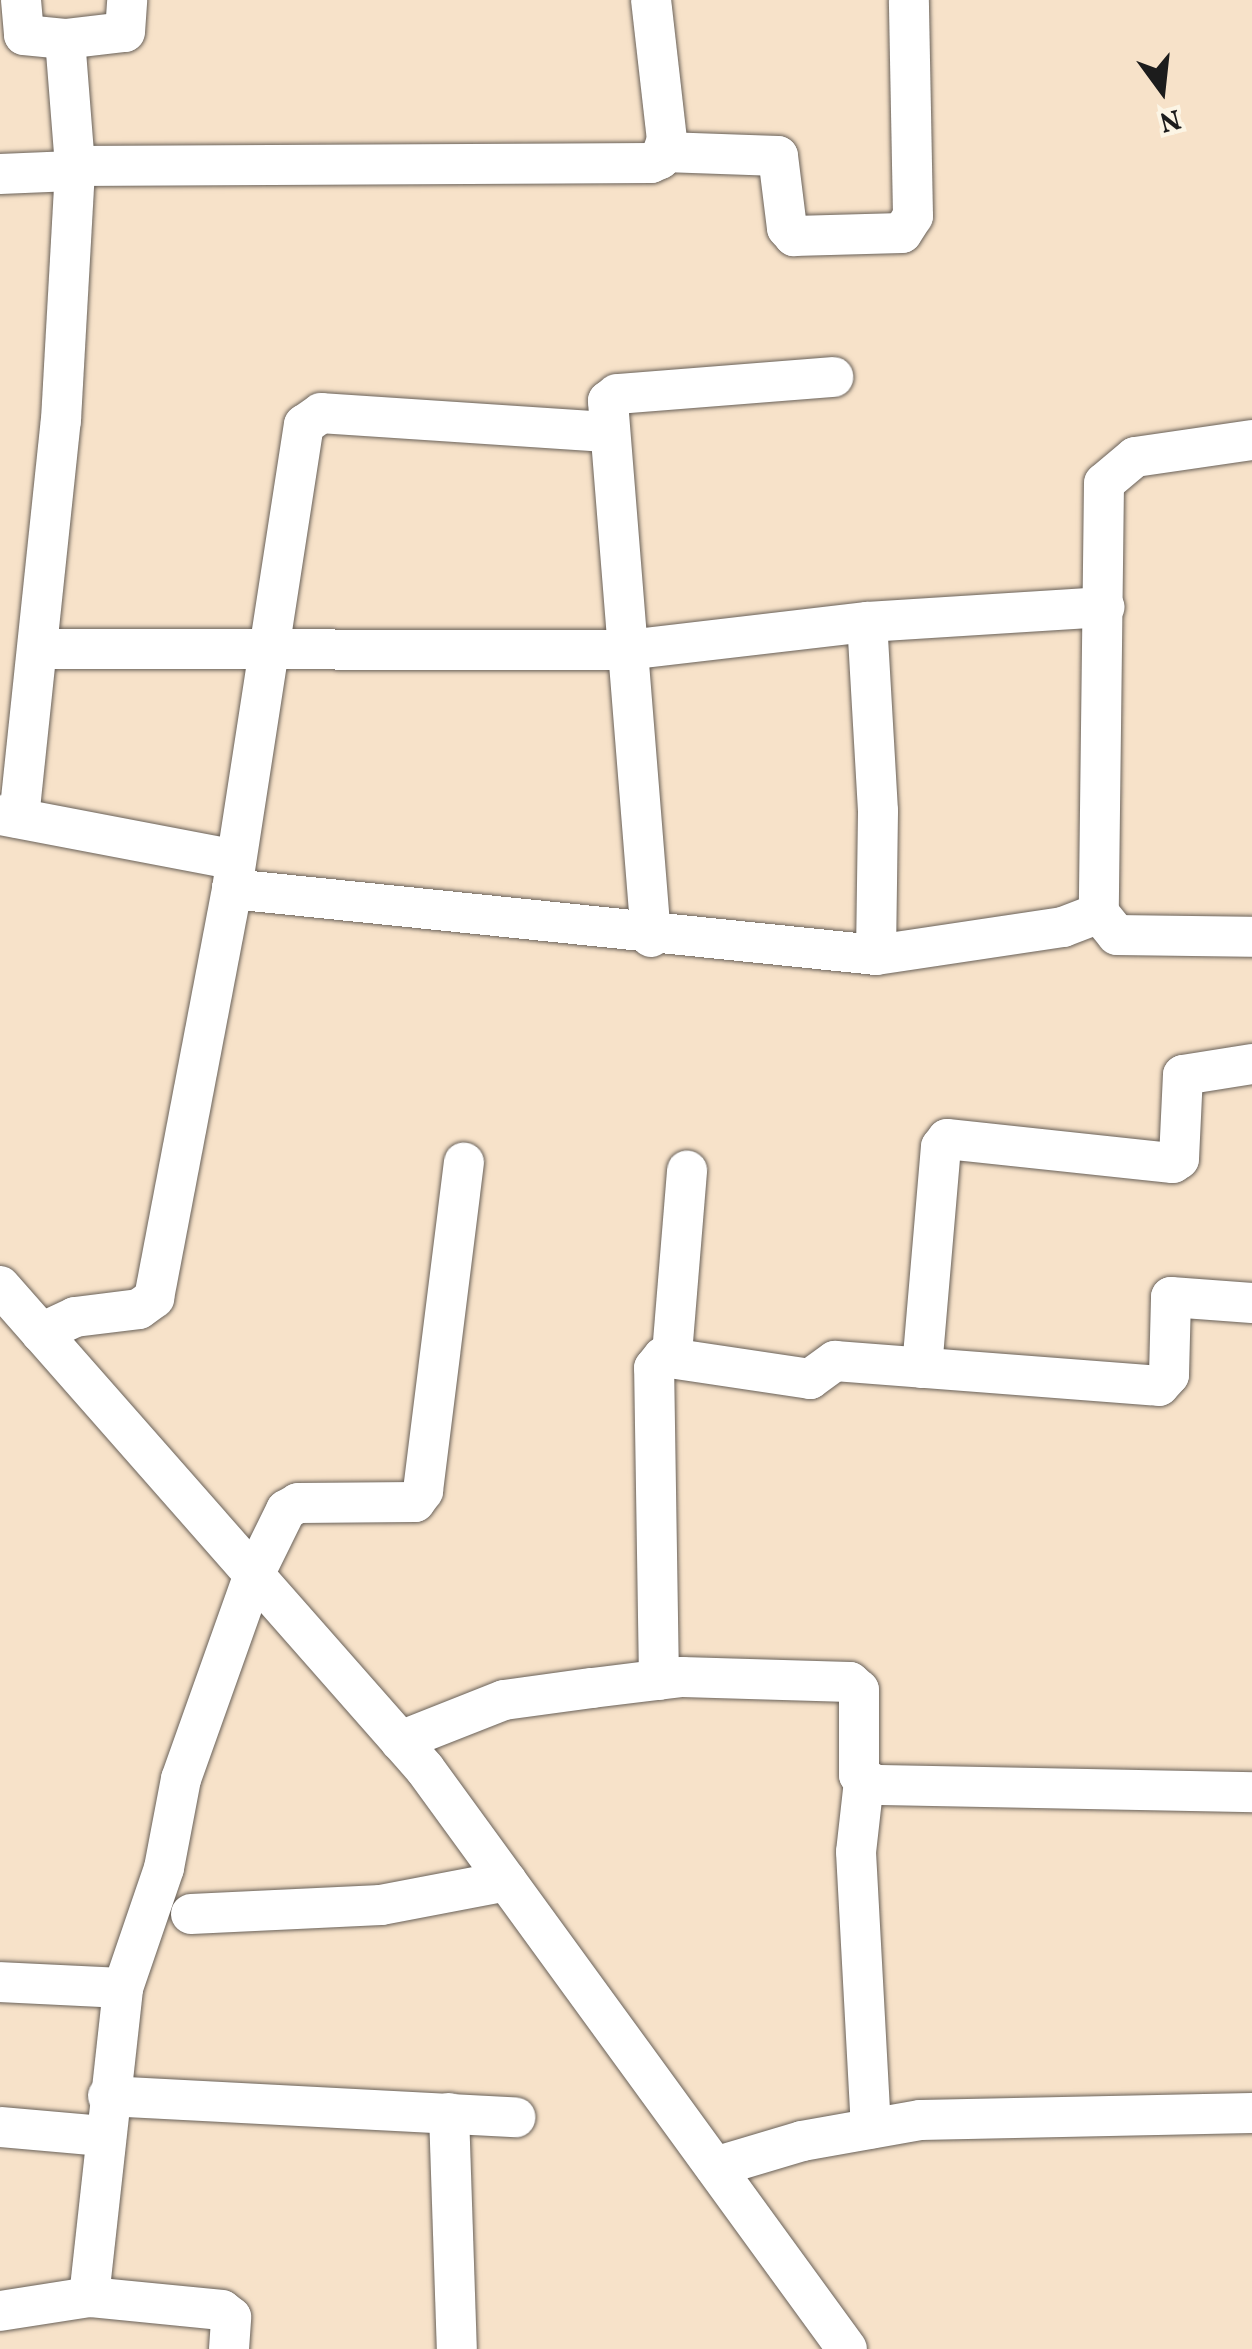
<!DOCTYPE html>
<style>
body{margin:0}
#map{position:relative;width:1252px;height:2349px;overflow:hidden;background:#f7e2c9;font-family:Vollkorn,serif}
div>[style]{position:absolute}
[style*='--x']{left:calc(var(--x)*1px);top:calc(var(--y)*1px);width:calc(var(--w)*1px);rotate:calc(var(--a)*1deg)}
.roads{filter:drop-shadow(0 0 2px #696159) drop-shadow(0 0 2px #696159)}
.street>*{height:40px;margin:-20px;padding:0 20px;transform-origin:20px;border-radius:20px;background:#fff}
span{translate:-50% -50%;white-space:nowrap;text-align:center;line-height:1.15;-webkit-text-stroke:10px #fcf5e5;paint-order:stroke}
.north{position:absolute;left:1112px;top:40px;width:100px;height:100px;-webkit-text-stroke:8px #fcf5e5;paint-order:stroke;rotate:165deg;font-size:28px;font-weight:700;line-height:40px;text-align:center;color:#1c1c1c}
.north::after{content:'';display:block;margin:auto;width:35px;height:45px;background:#1c1c1c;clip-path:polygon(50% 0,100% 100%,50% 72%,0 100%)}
</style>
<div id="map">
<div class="roads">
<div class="street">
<i style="--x:21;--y:0;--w:35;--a:85"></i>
<i style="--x:24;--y:35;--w:41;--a:5.6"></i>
<i style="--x:664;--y:152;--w:114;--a:2"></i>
<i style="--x:778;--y:156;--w:73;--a:82.9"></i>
<i style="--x:787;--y:228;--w:11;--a:49"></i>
<i style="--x:794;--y:236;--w:108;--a:-1.6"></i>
<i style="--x:902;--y:233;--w:20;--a:-57"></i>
<i style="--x:913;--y:216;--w:216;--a:-91.1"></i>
<i style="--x:75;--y:166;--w:127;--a:-94.5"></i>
<i style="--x:65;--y:39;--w:60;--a:-6.7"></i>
<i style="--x:125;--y:32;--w:32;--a:-86"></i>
<i style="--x:0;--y:174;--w:72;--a:-2.4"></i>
<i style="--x:1252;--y:440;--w:118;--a:171.7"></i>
<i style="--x:1135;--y:457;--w:40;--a:140"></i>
<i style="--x:1104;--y:483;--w:430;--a:90.7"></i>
<i style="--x:1099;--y:913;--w:28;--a:51"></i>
<i style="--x:1117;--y:935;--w:135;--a:0.8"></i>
<i style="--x:41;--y:649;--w:586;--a:0.1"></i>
<i style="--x:627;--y:650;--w:242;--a:-6.7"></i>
<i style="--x:867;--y:622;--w:238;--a:-3.6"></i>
<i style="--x:0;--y:815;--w:240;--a:10.8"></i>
<i style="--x:19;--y:818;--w:400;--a:-84"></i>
<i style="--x:61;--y:420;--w:254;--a:-86.8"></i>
<i style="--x:75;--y:166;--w:576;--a:-0.3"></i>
<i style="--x:651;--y:163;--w:10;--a:-24"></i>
<i style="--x:660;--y:159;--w:20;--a:-70"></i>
<i style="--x:667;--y:140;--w:141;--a:-96.5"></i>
<i style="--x:232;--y:889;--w:647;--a:5.85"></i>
<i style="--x:876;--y:955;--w:144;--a:-89.2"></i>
<i style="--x:878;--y:811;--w:189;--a:-93.3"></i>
<i style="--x:651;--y:937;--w:538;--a:-94.59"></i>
<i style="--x:608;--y:401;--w:11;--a:-38"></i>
<i style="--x:617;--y:394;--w:217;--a:-4.5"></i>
<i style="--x:876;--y:955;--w:189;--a:-8.5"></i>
<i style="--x:1063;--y:927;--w:39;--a:-21"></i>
<i style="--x:0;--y:1286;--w:643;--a:48.65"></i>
<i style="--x:425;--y:1769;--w:717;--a:53.96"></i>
<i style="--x:41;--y:1333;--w:38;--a:-25"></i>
<i style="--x:75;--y:1317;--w:64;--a:-7.1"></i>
<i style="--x:139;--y:1309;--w:19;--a:-36"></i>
<i style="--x:154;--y:1298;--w:416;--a:-79.2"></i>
<i style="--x:232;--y:889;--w:470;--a:-81.2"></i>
<i style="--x:304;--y:425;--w:21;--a:-35"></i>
<i style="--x:321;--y:413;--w:289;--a:3.8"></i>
<i style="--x:672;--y:1354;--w:184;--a:-85.3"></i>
<i style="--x:922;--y:1368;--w:222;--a:-85.1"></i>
<i style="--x:941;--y:1147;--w:10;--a:-53"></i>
<i style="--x:947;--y:1139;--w:227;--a:6.1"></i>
<i style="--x:1173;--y:1163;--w:7;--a:-34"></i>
<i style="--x:1179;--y:1159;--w:84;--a:-87.3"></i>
<i style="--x:1183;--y:1075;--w:70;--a:-9.1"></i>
<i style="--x:659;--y:1680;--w:312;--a:-90.9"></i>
<i style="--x:654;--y:1368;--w:14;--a:-51"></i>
<i style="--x:663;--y:1357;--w:149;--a:8.5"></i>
<i style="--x:810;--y:1379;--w:31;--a:-36"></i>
<i style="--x:835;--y:1361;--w:325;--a:4.4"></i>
<i style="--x:1159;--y:1386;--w:15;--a:-48"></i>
<i style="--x:1169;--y:1375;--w:78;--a:-88.5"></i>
<i style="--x:1171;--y:1297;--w:81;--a:4.2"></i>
<i style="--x:400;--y:1741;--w:112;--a:-21.5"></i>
<i style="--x:504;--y:1700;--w:89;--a:-7.8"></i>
<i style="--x:592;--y:1688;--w:91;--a:-7"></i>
<i style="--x:682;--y:1677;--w:168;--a:1.7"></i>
<i style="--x:850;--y:1682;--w:12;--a:42"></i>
<i style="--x:859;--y:1690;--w:85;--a:90"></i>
<i style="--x:859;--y:1775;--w:19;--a:32"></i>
<i style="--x:875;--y:1785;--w:377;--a:1.1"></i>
<i style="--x:864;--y:1781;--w:71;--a:96.4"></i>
<i style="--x:856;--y:1852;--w:277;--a:86.9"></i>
<i style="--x:191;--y:1914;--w:190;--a:-2.7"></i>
<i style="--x:381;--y:1905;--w:128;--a:-10.8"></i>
<i style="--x:0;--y:1982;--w:123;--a:2.8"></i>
<i style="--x:108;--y:2096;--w:408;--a:3"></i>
<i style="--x:449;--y:2113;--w:236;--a:88.1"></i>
<i style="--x:0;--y:2127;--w:103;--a:5"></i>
<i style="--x:715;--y:2167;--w:91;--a:-16.6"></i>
<i style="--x:802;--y:2141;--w:120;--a:-10.1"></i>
<i style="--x:920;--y:2120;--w:332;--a:-1.2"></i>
<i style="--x:0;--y:2311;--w:90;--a:-8.9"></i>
<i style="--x:229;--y:2349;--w:32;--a:-86"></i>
<i style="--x:231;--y:2317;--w:11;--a:-142"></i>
<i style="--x:222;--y:2310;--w:134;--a:-174.4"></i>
<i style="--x:89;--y:2297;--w:311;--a:-83.7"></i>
<i style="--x:123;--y:1988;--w:127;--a:-71.1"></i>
<i style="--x:164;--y:1868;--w:91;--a:-79.2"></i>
<i style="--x:181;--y:1779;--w:214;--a:-70.4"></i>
<i style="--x:253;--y:1577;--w:75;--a:-63.8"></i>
<i style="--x:286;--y:1510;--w:14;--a:-30"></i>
<i style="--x:298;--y:1503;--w:117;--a:-0.5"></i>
<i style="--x:415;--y:1502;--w:14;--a:-54"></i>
<i style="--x:423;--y:1491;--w:331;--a:-82.9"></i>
</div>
</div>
<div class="north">N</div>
</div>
